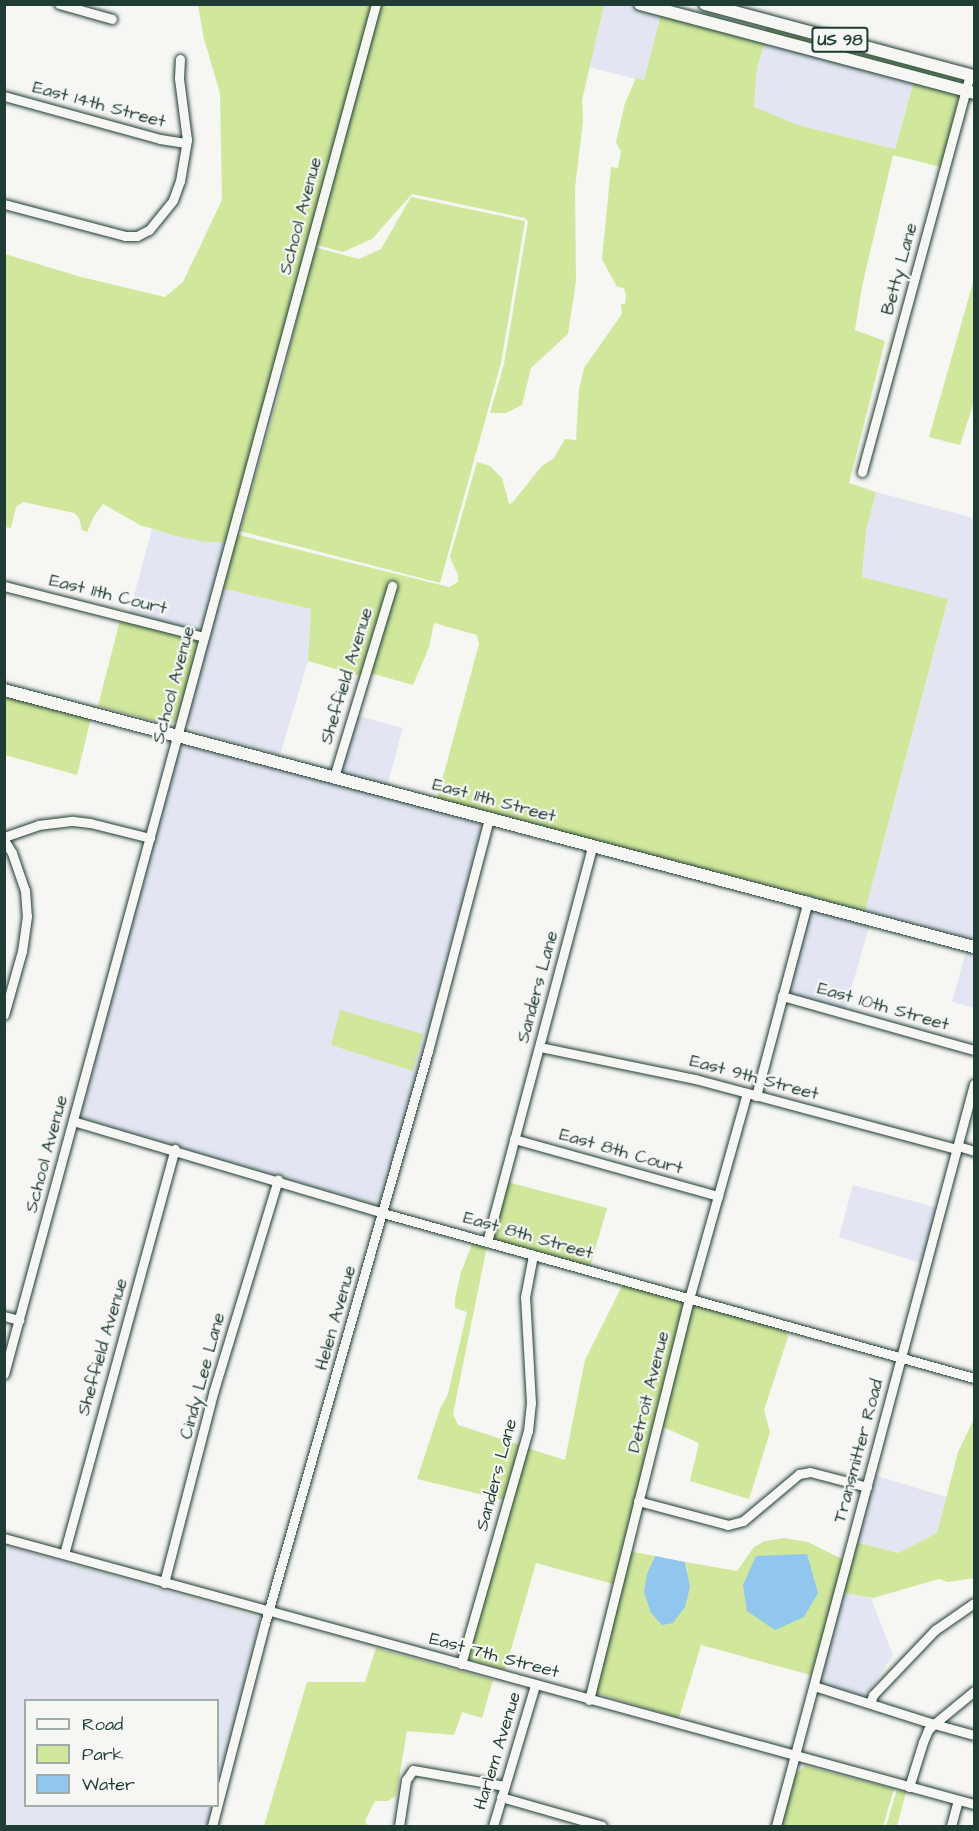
<!DOCTYPE html>
<style>
body{margin:0}
#map{position:relative;width:979px;height:1831px;overflow:hidden;background:#f6f6f2;font-family:"Architects Daughter",sans-serif}
div>[style]{position:absolute}
[style*='--x']{left:calc(var(--x)*1px);top:calc(var(--y)*1px);width:calc(var(--w)*1px);rotate:calc(var(--a)*1deg)}
.built>*{inset:0;background:#e3e6f2}
.green>*{inset:0;background:#d0e79c}
.water>*{inset:0;background:#91c6ee}
.roads{filter:drop-shadow(0 0 2px #1f3d34) drop-shadow(0 0 2px #1f3d34)}
.minor>*{height:9px;margin:-4.5px;padding:0 4.5px;transform-origin:4.5px;border-radius:4.5px;background:#f6f6f2}
.major>*{height:12px;margin:-6px;padding:0 6px;transform-origin:6px;border-radius:6px;background:#f6f6f2}
span{translate:-50% -50%;white-space:nowrap;text-align:center;line-height:1.15;-webkit-text-stroke:4.5px #f6f6f2;paint-order:stroke}
.shield-label span{padding:2px 4px;background:#f6f6f2;border:2px solid;border-radius:4px;-webkit-text-stroke-width:0}
.shield-label{font-size:16px;color:#1f3d34;font-weight:700}
.street-label{font-size:18px;color:#1f3d34}
.frame{position:absolute;inset:0;border:6px solid #1f3d34;pointer-events:none}
.legend{position:absolute;left:24px;top:1699px;width:195px;height:108px;box-sizing:border-box;background:#f6f6f2;border:2px solid #a0aca6;margin:0;padding:8px 10px;list-style:none;font-size:18px;color:#1f3d34}
.legend li{display:flex;align-items:center;gap:12px;height:30px}
.legend b{width:30px;border:2px solid #a0aca6}
</style>
<div id="map">
<div class="built">
<i style="clip-path:polygon(604px 5px,623px 5px,661px 14px,644px 81px,588px 67px)"></i>
<i style="clip-path:polygon(765px 42px,914px 81px,895px 149px,798px 125px,754px 108px,757px 68px)"></i>
<i style="clip-path:polygon(876px 492px,974px 518px,974px 939px,865px 911px,948px 600px,862px 577px,866px 531px)"></i>
<i style="clip-path:polygon(152px 529px,206px 542px,226px 542px,201px 632px,129px 614px)"></i>
<i style="clip-path:polygon(220px 588px,311px 609px,308px 661px,280px 755px,194px 731px,187px 723px)"></i>
<i style="clip-path:polygon(355px 715px,403px 728px,387px 786px,343px 774px,340px 769px)"></i>
<i style="clip-path:polygon(189px 746px,476px 821px,482px 827px,383px 1204px,379px 1206px,80px 1118px,176px 758px,181px 750px)"></i>
<i style="clip-path:polygon(810px 910px,870px 924px,845px 1010px,786px 993px)"></i>
<i style="clip-path:polygon(966px 951px,974px 954px,974px 1008px,952px 1002px)"></i>
<i style="clip-path:polygon(853px 1185px,938px 1208px,923px 1264px,839px 1237px)"></i>
<i style="clip-path:polygon(874px 1475px,946px 1497px,937px 1533px,898px 1553px,856px 1542px)"></i>
<i style="clip-path:polygon(4px 1545px,260px 1618px,218px 1794px,218px 1700px,26px 1700px,26px 1806px,214px 1806px,209px 1826px,5px 1826px)"></i>
<i style="clip-path:polygon(843px 1593px,871px 1598px,893px 1655px,865px 1697px,819px 1684px)"></i>
</div>
<div class="green">
<i style="clip-path:polygon(198px 5px,372px 5px,226px 542px,206px 542px,176px 536px,140px 525px,103px 504px,94px 516px,87px 532px,82px 530px,79px 518px,74px 513px,23px 502px,16px 507px,11px 528px,5px 527px,5px 254px,81px 277px,165px 297px,183px 282px,222px 200px,220px 93px,204px 39px)"></i>
<i style="clip-path:polygon(380px 5px,604px 5px,582px 100px,583px 120px,575px 188px,576px 281px,568px 334px,531px 368px,522px 405px,506px 413px,490px 413px,504px 364px,528px 222px,525px 218px,412px 194px,372px 239px,343px 252px,314px 244px)"></i>
<i style="clip-path:polygon(661px 14px,765px 42px,757px 68px,754px 107px,798px 125px,895px 149px,914px 81px,960px 93px,941px 167px,893px 155px,862px 286px,855px 330px,885px 341px,849px 483px,876px 492px,866px 531px,862px 577px,948px 599px,865px 911px,437px 799px,479px 644px,477px 635px,434px 623px,429px 647px,413px 685px,367px 672px,397px 583px,390px 581px,360px 676px,308px 661px,311px 609px,220px 588px,237px 530px,239px 535px,449px 587px,458px 582px,458px 575px,450px 557px,477px 462px,490px 466px,502px 478px,509px 504px,512px 503px,542px 466px,554px 458px,565px 439px,576px 440px,579px 390px,584px 368px,622px 314px,621px 304px,625px 304px,626px 295px,624px 288px,617px 287px,602px 259px,611px 167px,618px 168px,621px 152px,616px 142px,625px 103px,636px 78px,644px 80px)"></i>
<i style="clip-path:polygon(769px 27px,959px 78px,961px 80px,956px 82px,767px 32px,764px 29px)"></i>
<i style="clip-path:polygon(411px 197px,525px 221px,501px 363px,440px 583px,240px 531px,278px 397px,314px 247px,359px 259px,381px 249px)"></i>
<i style="clip-path:polygon(974px 279px,974px 402px,960px 445px,929px 437px)"></i>
<i style="clip-path:polygon(120px 620px,199px 640px,177px 720px,172px 723px,166px 724px,98px 706px)"></i>
<i style="clip-path:polygon(4px 695px,91px 718px,77px 775px,5px 755px)"></i>
<i style="clip-path:polygon(340px 1010px,423px 1034px,413px 1071px,331px 1045px)"></i>
<i style="clip-path:polygon(507px 1182px,607px 1208px,590px 1267px,491px 1239px)"></i>
<i style="clip-path:polygon(473px 1242px,487px 1246px,453px 1414px,458px 1425px,520px 1445px,504px 1500px,417px 1479px,440px 1409px,448px 1394px,467px 1312px,455px 1308px,455px 1299px,461px 1272px)"></i>
<i style="clip-path:polygon(623px 1284px,685px 1302px,613px 1584px,536px 1563px,505px 1670px,467px 1659px,527px 1448px,565px 1460px,585px 1360px)"></i>
<i style="clip-path:polygon(691px 1303px,785px 1329px,788px 1337px,764px 1410px,770px 1432px,749px 1499px,690px 1481px,699px 1443px,661px 1426px)"></i>
<i style="clip-path:polygon(974px 1419px,974px 1578px,948px 1582px,939px 1579px,873px 1598px,843px 1593px,856px 1542px,898px 1553px,937px 1533px,958px 1452px)"></i>
<i style="clip-path:polygon(784px 1538px,808px 1542px,844px 1560px,811px 1675px,701px 1645px,679px 1718px,596px 1693px,629px 1551px,655px 1556px,652px 1561px,688px 1571px,685px 1562px,737px 1571px,754px 1547px,765px 1541px)"></i>
<i style="clip-path:polygon(376px 1648px,493px 1680px,482px 1718px,462px 1712px,454px 1735px,407px 1731px,396px 1796px,388px 1801px,375px 1801px,365px 1821px,368px 1826px,264px 1826px,307px 1682px,365px 1682px)"></i>
<i style="clip-path:polygon(805px 1766px,894px 1789px,883px 1826px,780px 1826px,795px 1775px)"></i>
<i style="clip-path:polygon(897px 1790px,906px 1792px,897px 1826px,886px 1826px)"></i>
</div>
<div class="water">
<i style="clip-path:polygon(807px 1554px,818px 1593px,804px 1617px,775px 1630px,747px 1611px,743px 1585px,756px 1556px)"></i>
<i style="clip-path:polygon(655px 1556px,685px 1562px,690px 1587px,685px 1607px,673px 1623px,662px 1625px,651px 1613px,644px 1592px,647px 1574px)"></i>
</div>
<div class="roads">
<div class="minor">
<i style="--x:59;--y:4;--w:55;--a:15.8"></i>
<i style="--x:4;--y:96;--w:162;--a:15.4"></i>
<i style="--x:160;--y:139;--w:26;--a:9"></i>
<i style="--x:4;--y:204;--w:125;--a:14.8"></i>
<i style="--x:125;--y:236;--w:12;--a:0"></i>
<i style="--x:137;--y:236;--w:13;--a:-27"></i>
<i style="--x:149;--y:230;--w:38;--a:-51"></i>
<i style="--x:173;--y:200;--w:20;--a:-70"></i>
<i style="--x:180;--y:181;--w:42;--a:-80.3"></i>
<i style="--x:187;--y:140;--w:63;--a:-97.4"></i>
<i style="--x:179;--y:78;--w:19;--a:-87"></i>
<i style="--x:862;--y:472;--w:412;--a:-74.8"></i>
<i style="--x:4;--y:586;--w:206;--a:14.3"></i>
<i style="--x:334;--y:777;--w:200;--a:-73.1"></i>
<i style="--x:4;--y:837;--w:36;--a:-19"></i>
<i style="--x:38;--y:825;--w:35;--a:-7"></i>
<i style="--x:73;--y:821;--w:17;--a:7"></i>
<i style="--x:90;--y:823;--w:62;--a:14"></i>
<i style="--x:4;--y:840;--w:15;--a:58"></i>
<i style="--x:12;--y:853;--w:39;--a:71"></i>
<i style="--x:25;--y:890;--w:26;--a:86"></i>
<i style="--x:27;--y:916;--w:35;--a:98"></i>
<i style="--x:22;--y:951;--w:66;--a:105.7"></i>
<i style="--x:782;--y:996;--w:199;--a:15.7"></i>
<i style="--x:540;--y:1047;--w:158;--a:11.7"></i>
<i style="--x:695;--y:1079;--w:271;--a:15"></i>
<i style="--x:756;--y:1096;--w:202;--a:-75.1"></i>
<i style="--x:73;--y:1121;--w:323;--a:16.5"></i>
<i style="--x:383;--y:1213;--w:614;--a:15.6"></i>
<i style="--x:514;--y:1139;--w:212;--a:15.6"></i>
<i style="--x:958;--y:1146;--w:17;--a:17"></i>
<i style="--x:487;--y:1242;--w:411;--a:-75.1"></i>
<i style="--x:4;--y:1316;--w:16;--a:15"></i>
<i style="--x:4;--y:1374;--w:1420;--a:-74.81"></i>
<i style="--x:638;--y:1501;--w:93;--a:14.9"></i>
<i style="--x:728;--y:1525;--w:16;--a:-15"></i>
<i style="--x:743;--y:1521;--w:73;--a:-40"></i>
<i style="--x:799;--y:1474;--w:11;--a:-10"></i>
<i style="--x:810;--y:1472;--w:59;--a:14.7"></i>
<i style="--x:4;--y:1538;--w:1006;--a:15.34"></i>
<i style="--x:64;--y:1554;--w:420;--a:-74.7"></i>
<i style="--x:164;--y:1583;--w:199;--a:-75.5"></i>
<i style="--x:214;--y:1390;--w:220;--a:-73.1"></i>
<i style="--x:461;--y:1664;--w:242;--a:-74"></i>
<i style="--x:528;--y:1431;--w:28;--a:-84"></i>
<i style="--x:531;--y:1403;--w:106;--a:-93.2"></i>
<i style="--x:525;--y:1297;--w:43;--a:-79.2"></i>
<i style="--x:814;--y:1686;--w:126;--a:17.6"></i>
<i style="--x:934;--y:1724;--w:52;--a:-39.5"></i>
<i style="--x:589;--y:1700;--w:413;--a:-76"></i>
<i style="--x:689;--y:1299;--w:214;--a:-74.3"></i>
<i style="--x:870;--y:1703;--w:9;--a:-69"></i>
<i style="--x:873;--y:1695;--w:90;--a:-46.4"></i>
<i style="--x:935;--y:1630;--w:47;--a:-34.7"></i>
<i style="--x:909;--y:1787;--w:47;--a:-72.7"></i>
<i style="--x:923;--y:1742;--w:13;--a:-67"></i>
<i style="--x:928;--y:1730;--w:8;--a:-45"></i>
<i style="--x:934;--y:1724;--w:41;--a:15.4"></i>
<i style="--x:501;--y:1797;--w:105;--a:16"></i>
<i style="--x:212;--y:1826;--w:210;--a:-75.4"></i>
<i style="--x:265;--y:1623;--w:595;--a:-74.09"></i>
<i style="--x:428;--y:1051;--w:241;--a:-75.3"></i>
<i style="--x:399;--y:1826;--w:47;--a:-81.3"></i>
<i style="--x:406;--y:1780;--w:12;--a:-55"></i>
<i style="--x:413;--y:1770;--w:93;--a:9.9"></i>
<i style="--x:493;--y:1826;--w:147;--a:-73.4"></i>
<i style="--x:776;--y:1826;--w:768;--a:-75.06"></i>
<i style="--x:951;--y:1826;--w:27;--a:-75"></i>
</div>
<div class="major">
<i style="--x:640;--y:4;--w:346;--a:14.9"></i>
<i style="--x:705;--y:4;--w:278;--a:15"></i>
<i style="--x:4;--y:690;--w:1003;--a:14.84"></i>
</div>
</div>
<div class="shield-label">
<span style="left:840px;top:40px">US 98</span>
</div>
<div class="street-label">
<span style="left:99px;top:105px;rotate:15deg">East 14th Street</span>
<span style="left:301px;top:216px;rotate:-75deg">School Avenue</span>
<span style="left:900px;top:269px;rotate:-75deg">Betty Lane</span>
<span style="left:108px;top:595px;rotate:14deg">East 11th Court</span>
<span style="left:347px;top:676px;rotate:-73deg">Sheffield Avenue</span>
<span style="left:174px;top:685px;rotate:-75deg">School Avenue</span>
<span style="left:494px;top:801px;rotate:15deg">East 11th Street</span>
<span style="left:538px;top:987px;rotate:-75deg">Sanders Lane</span>
<span style="left:883px;top:1007px;rotate:16deg">East 10th Street</span>
<span style="left:754px;top:1078px;rotate:15deg">East 9th Street</span>
<span style="left:621px;top:1152px;rotate:16deg">East 8th Court</span>
<span style="left:47px;top:1154px;rotate:-75deg">School Avenue</span>
<span style="left:528px;top:1236px;rotate:16deg">East 8th Street</span>
<span style="left:336px;top:1318px;rotate:-74deg">Helen Avenue</span>
<span style="left:103px;top:1347px;rotate:-74deg">Sheffield Avenue</span>
<span style="left:203px;top:1376px;rotate:-75deg">Cindy Lee Lane</span>
<span style="left:649px;top:1392px;rotate:-76deg">Detroit Avenue</span>
<span style="left:859px;top:1451px;rotate:-75deg">Transmitter Road</span>
<span style="left:497px;top:1475px;rotate:-75deg">Sanders Lane</span>
<span style="left:494px;top:1656px;rotate:15deg">East 7th Street</span>
<span style="left:498px;top:1751px;rotate:-73deg">Harlem Avenue</span>
</div>
<div class="frame"></div>
<ul class="legend">
<li><b style="height:8px;background:#f6f6f2"></b>Road</li>
<li><b style="height:16px;background:#d0e79c"></b>Park</li>
<li><b style="height:16px;background:#91c6ee"></b>Water</li>
</ul>
</div>
